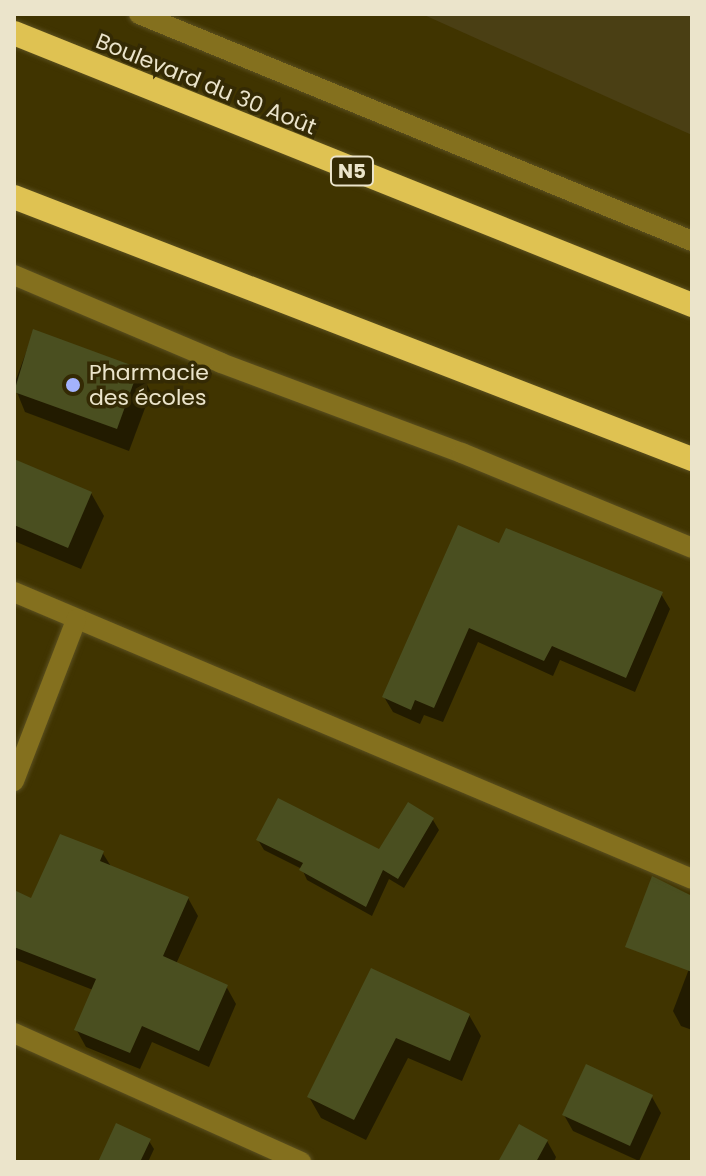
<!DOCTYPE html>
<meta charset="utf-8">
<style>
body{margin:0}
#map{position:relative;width:706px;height:1176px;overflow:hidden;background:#403400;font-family:Poppins,sans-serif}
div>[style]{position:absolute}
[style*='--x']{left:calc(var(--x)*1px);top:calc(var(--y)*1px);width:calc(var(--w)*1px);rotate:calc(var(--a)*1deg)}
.built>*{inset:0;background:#4a3f14}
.shadow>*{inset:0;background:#0007}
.building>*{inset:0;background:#4a4f20}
.roads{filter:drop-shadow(0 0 2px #5b5020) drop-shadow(0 0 2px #5b5020)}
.minor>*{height:20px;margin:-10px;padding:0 10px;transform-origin:10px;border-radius:10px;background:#84701e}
.highway>*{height:24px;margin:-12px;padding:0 12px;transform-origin:12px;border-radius:12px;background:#dfc252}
.dots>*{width:22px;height:22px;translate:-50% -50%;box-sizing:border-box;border:4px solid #342a04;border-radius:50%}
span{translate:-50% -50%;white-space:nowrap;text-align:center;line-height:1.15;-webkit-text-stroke:7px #342a04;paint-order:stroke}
.shield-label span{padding:2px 6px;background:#342a04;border:2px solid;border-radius:6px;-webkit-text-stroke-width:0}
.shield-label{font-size:20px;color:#ebe4cb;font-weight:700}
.street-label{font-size:22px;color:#ebe4cb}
.poi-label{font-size:22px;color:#ebe4cb}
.left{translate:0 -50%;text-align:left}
.frame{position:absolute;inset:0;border:16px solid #ebe4cb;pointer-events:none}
</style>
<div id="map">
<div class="built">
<i style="clip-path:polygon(422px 14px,692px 14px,692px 135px)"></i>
</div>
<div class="shadow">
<i style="clip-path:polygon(34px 331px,138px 369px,151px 392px,129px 451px,25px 412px,14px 385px)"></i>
<i style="clip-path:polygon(14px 461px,91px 493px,104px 516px,81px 569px,14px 541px)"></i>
<i style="clip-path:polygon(500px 545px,661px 594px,670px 609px,635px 692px,560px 660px,553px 676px,478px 642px,443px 722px,424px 715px,420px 724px,393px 712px,384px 697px)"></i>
<i style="clip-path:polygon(409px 805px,433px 820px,439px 830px,404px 888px,389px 879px,372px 916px,307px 880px,302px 869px,264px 850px,258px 840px,380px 851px)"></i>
<i style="clip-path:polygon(102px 852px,112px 868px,188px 898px,198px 916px,176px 964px,226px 986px,236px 1004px,209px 1067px,152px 1042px,140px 1069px,86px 1047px,76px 1029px,93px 990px,14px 959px,14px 893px,32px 900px)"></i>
<i style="clip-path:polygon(692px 961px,692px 1030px,681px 1026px,673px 1011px)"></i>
<i style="clip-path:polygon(372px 970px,469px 1015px,481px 1036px,462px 1081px,408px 1058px,366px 1140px,321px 1118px,309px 1097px)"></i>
<i style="clip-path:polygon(652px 1097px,661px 1113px,639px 1161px,573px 1131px,564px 1115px)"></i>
<i style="clip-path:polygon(149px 1141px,154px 1149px,148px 1162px,104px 1162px)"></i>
<i style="clip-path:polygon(547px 1141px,556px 1157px,554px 1162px,501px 1162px)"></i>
</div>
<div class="building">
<i style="clip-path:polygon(33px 329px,139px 368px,117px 429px,14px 392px)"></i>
<i style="clip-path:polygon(14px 459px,92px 492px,68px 548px,14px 525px)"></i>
<i style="clip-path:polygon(458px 525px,499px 543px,506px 528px,663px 592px,626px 678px,552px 646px,544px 661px,469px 628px,434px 708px,415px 700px,411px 710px,382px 697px)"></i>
<i style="clip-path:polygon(278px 798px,379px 849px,408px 802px,434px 818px,398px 879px,383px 870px,366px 907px,299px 870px,303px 863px,256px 840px)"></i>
<i style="clip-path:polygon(60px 834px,104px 851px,100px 861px,189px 897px,163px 956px,228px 985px,199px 1051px,142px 1026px,130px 1053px,74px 1030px,96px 979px,14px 947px,14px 890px,31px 898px)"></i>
<i style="clip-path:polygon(652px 876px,692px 896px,692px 972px,625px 947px)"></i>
<i style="clip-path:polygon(371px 968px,470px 1014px,450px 1061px,396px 1038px,354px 1120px,307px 1097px)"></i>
<i style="clip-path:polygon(586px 1064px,653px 1095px,630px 1146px,562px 1115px)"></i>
<i style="clip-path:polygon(116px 1123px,151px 1139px,140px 1162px,98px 1162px)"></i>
<i style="clip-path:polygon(519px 1124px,548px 1140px,536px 1162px,498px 1162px)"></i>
</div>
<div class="roads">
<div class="minor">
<i style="--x:139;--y:14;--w:598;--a:22.32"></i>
<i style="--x:14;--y:275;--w:225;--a:23"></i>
<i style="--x:221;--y:363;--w:257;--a:20.5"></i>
<i style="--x:462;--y:453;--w:249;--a:22.4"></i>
<i style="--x:14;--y:592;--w:736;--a:22.94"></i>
<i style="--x:14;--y:781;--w:173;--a:-68.9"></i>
<i style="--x:14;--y:1033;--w:315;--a:24.2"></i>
</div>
<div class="highway">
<i style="--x:14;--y:33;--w:731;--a:21.86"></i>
<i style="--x:14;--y:197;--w:727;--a:21.13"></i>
</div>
</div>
<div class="dots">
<i style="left:73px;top:385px;background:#a3b2fd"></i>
</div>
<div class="shield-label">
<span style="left:352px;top:171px">N5</span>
</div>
<div class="street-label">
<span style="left:206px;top:84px;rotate:22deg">Boulevard du 30 Août</span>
</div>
<div class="poi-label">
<span class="left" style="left:89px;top:385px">Pharmacie<br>des écoles</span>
</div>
<div class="frame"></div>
</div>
